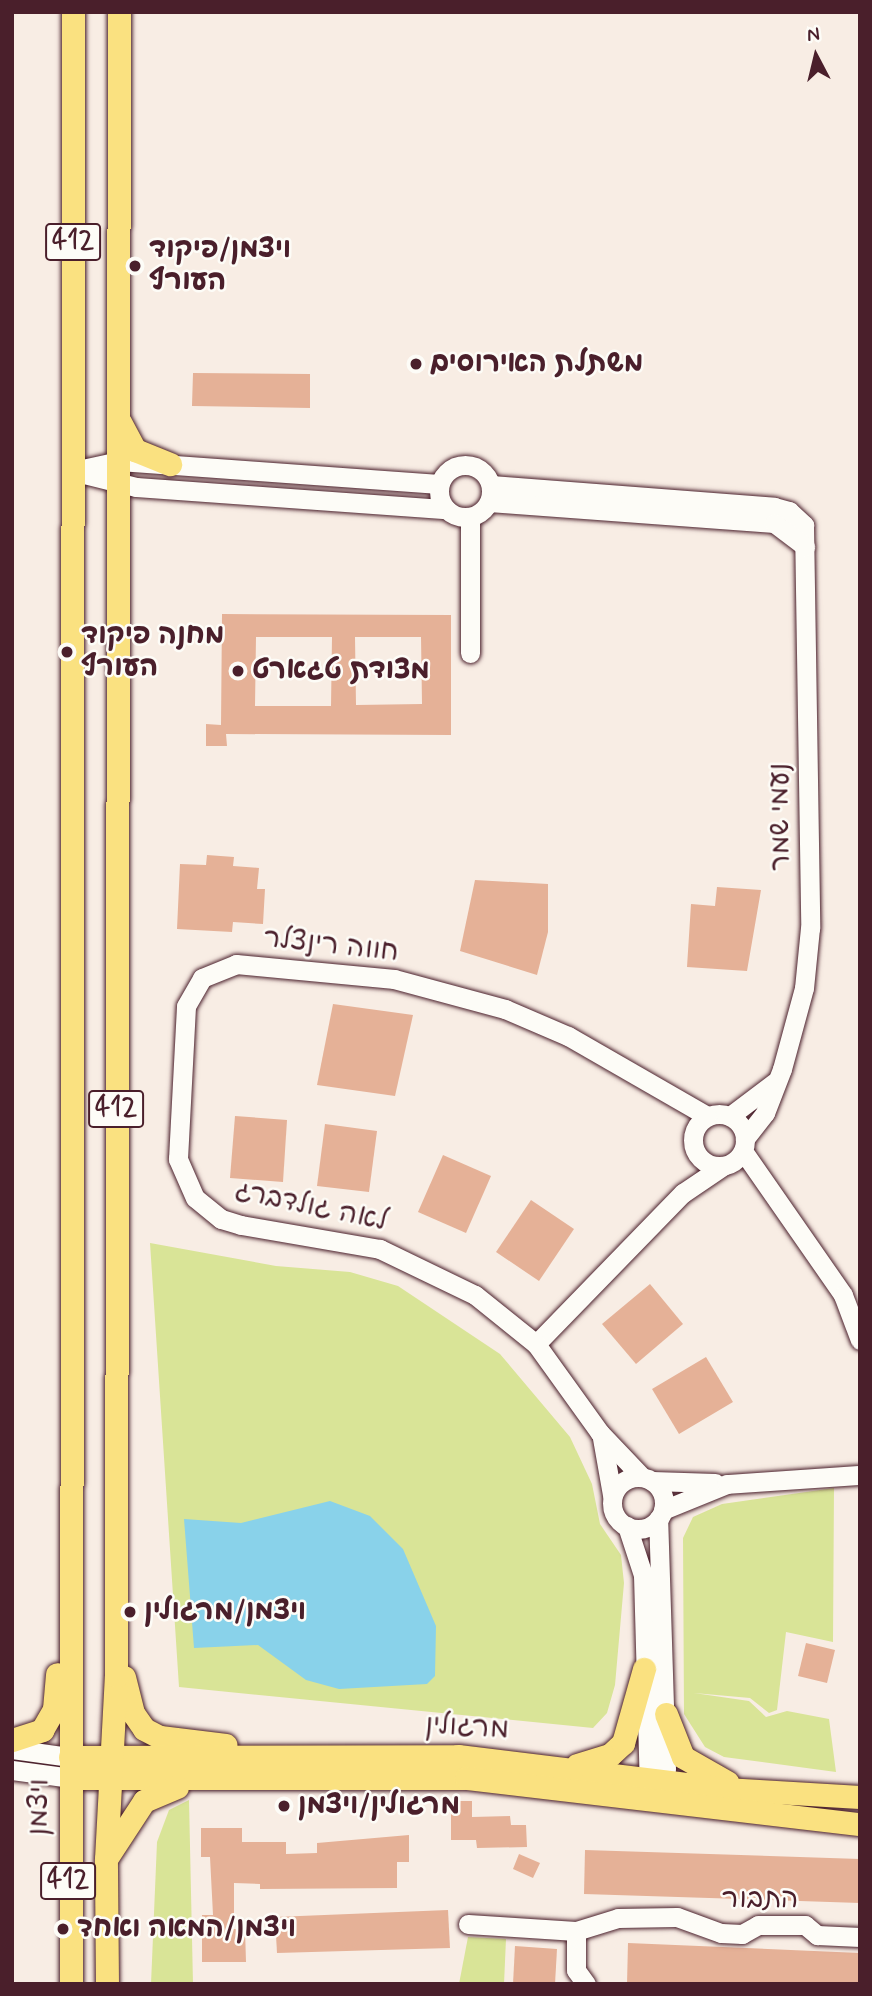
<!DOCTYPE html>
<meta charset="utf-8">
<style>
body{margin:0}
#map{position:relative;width:872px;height:1996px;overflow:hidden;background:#f8ede4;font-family:Mynerve,"Playpen Sans Hebrew",sans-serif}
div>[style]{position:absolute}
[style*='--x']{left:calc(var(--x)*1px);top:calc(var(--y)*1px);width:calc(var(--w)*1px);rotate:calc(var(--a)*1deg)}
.green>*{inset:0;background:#d9e497}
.water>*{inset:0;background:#89d2ea}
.building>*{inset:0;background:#e5b197}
.roads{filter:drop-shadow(0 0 2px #4a1f2b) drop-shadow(0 0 2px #4a1f2b)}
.minor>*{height:19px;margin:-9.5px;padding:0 9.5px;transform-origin:9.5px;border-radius:9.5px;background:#fdfcf7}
.minor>.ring{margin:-9.5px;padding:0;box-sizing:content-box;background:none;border:19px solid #fdfcf7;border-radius:50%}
.major>*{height:23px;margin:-11.5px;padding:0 11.5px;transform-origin:11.5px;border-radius:11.5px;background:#fae180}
.dots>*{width:19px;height:19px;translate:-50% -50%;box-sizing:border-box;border:4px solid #fdfcf7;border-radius:50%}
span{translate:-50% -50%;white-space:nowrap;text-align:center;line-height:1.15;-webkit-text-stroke:5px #fdfcf7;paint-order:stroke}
.shield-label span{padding:2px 5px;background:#fdfcf7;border:2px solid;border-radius:5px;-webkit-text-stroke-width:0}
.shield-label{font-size:26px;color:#4a1f2b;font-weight:700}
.poi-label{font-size:28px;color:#4a1f2b;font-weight:700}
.left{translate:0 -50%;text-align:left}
.street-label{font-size:28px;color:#4a1f2b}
.frame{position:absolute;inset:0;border:14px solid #4a1f2b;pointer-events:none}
.north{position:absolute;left:781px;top:21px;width:70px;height:70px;-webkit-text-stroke:5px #fdfcf7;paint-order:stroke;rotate:353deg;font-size:19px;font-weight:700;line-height:28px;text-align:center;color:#4a1f2b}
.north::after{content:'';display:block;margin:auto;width:24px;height:32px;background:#4a1f2b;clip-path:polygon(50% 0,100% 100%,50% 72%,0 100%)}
</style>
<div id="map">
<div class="green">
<i style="clip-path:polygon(150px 1243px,276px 1266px,350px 1272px,398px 1286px,500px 1354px,570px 1437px,592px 1484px,600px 1524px,621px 1555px,624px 1583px,615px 1685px,607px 1713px,593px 1728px,179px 1687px)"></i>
<i style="clip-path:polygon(834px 1488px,833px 1642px,786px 1632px,777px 1710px,769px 1713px,750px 1698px,694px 1693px,749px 1701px,766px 1717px,787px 1711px,829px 1719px,836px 1772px,724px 1757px,705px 1747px,684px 1714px,683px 1538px,693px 1517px,722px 1504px)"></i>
<i style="clip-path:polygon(189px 1800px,193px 1984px,151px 1984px,157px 1842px,169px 1810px)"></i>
<i style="clip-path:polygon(468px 1937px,506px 1939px,504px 1984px,459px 1984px)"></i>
</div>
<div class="water">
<i style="clip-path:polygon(330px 1501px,370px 1516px,403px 1549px,436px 1626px,435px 1676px,427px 1684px,339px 1689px,306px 1680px,258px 1645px,194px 1648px,184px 1519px,241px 1523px)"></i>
</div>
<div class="building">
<i style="clip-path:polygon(193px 373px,310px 374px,310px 408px,192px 406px)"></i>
<i style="clip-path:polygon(evenodd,222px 614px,451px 615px,451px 735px,226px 734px,227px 746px,206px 746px,206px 724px,221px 725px,222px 614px,256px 637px,332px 637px,331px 706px,255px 706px,256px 637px,222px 614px,355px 637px,421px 637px,422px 704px,356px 705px,355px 637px)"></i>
<i style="clip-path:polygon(207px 855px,234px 857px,233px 866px,259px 868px,257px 889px,265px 889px,263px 924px,233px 922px,232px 932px,177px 929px,180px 864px,206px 865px)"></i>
<i style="clip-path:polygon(475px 880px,548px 884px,548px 932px,537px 975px,460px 951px)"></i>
<i style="clip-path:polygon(717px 887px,761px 890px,747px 971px,687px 967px,691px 904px,715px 906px)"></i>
<i style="clip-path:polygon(333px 1004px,413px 1015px,395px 1096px,317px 1085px)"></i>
<i style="clip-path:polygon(235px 1116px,287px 1120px,283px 1182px,230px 1178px)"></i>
<i style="clip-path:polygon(325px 1124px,377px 1131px,369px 1192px,317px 1186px)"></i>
<i style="clip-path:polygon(443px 1155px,491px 1176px,466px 1233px,418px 1212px)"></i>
<i style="clip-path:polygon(531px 1200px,574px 1229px,539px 1281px,496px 1252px)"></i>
<i style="clip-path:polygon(650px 1284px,683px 1324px,636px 1364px,602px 1324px)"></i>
<i style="clip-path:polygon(706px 1357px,733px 1402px,679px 1434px,652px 1389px)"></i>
<i style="clip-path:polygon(806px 1643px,835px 1650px,827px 1683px,798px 1676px)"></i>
<i style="clip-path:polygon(451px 1801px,472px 1801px,472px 1817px,510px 1816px,511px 1825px,526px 1825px,527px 1847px,477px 1848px,476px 1840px,451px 1840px)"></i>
<i style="clip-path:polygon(201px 1828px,242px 1828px,242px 1842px,286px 1842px,286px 1854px,317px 1853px,317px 1843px,409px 1835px,409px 1862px,397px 1862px,397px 1888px,260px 1889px,260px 1884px,234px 1883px,234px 1929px,245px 1929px,246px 1962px,202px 1962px,202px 1915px,213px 1915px,210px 1857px,201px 1857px)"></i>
<i style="clip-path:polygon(585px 1850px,860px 1859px,860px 1903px,584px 1894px)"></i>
<i style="clip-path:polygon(519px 1854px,540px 1863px,533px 1878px,513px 1869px)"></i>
<i style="clip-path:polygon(448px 1910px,450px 1948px,277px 1953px,275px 1917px)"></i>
<i style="clip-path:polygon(628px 1943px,860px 1953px,860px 1984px,627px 1984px)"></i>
<i style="clip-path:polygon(515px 1946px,557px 1949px,555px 1984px,513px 1984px)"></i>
</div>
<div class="roads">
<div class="minor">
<i class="ring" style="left:439px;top:465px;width:33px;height:33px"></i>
<i style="--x:72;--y:471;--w:66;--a:14"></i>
<i style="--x:136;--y:487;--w:311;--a:4.1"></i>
<i style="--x:73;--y:471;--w:47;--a:-12.3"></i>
<i style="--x:119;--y:461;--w:321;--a:4.1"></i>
<i style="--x:491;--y:485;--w:284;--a:4.4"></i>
<i style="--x:774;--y:507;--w:16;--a:15"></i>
<i style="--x:789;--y:511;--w:21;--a:43"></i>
<i style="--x:804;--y:525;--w:403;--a:89.1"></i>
<i style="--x:810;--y:928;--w:60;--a:95.7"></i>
<i style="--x:804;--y:988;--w:84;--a:105.2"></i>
<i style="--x:782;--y:1069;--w:47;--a:111.1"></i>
<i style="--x:765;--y:1113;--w:33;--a:128"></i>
<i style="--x:489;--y:502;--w:286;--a:4.2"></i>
<i style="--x:774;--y:523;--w:39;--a:37"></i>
<i style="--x:470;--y:517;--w:136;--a:90"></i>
<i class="ring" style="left:693px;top:1114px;width:33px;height:33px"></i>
<i style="--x:730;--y:1116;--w:56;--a:-37.1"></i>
<i style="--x:743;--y:1151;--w:175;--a:55.2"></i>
<i style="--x:843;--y:1295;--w:48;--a:69.3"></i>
<i style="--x:536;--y:1344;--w:211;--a:-45.8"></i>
<i style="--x:683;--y:1193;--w:48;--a:-34"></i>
<i style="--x:602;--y:1438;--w:58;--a:80"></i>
<i class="ring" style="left:612px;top:1477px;width:33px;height:33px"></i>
<i style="--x:642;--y:1477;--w:61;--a:-133.7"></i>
<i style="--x:600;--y:1433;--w:110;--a:-125.7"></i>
<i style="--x:536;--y:1344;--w:78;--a:-141.2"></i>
<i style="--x:475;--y:1295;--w:106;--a:-154.2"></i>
<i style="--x:380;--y:1249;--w:141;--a:-170.2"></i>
<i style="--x:241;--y:1225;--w:21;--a:-163"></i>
<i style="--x:221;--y:1219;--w:33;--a:-141"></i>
<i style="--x:195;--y:1198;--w:43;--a:-113.6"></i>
<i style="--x:178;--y:1159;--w:153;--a:-87"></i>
<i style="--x:186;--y:1006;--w:32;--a:-60"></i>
<i style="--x:202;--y:978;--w:37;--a:-22"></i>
<i style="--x:236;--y:964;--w:159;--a:5.4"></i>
<i style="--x:394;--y:979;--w:115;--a:15.1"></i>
<i style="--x:505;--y:1009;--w:69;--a:23.2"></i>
<i style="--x:568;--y:1036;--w:160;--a:29.9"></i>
<i style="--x:652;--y:1481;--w:63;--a:1.8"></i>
<i style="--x:663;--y:1510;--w:69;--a:-22.1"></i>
<i style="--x:727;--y:1484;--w:133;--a:-3.9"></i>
<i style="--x:627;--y:1526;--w:52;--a:71.9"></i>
<i style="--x:643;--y:1575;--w:216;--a:88.4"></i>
<i style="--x:12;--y:1749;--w:59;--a:7.9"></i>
<i style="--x:12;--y:1770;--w:60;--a:7.7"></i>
<i style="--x:658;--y:1792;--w:24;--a:-71"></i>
<i style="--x:666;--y:1769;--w:250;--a:-91.8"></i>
<i style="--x:468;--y:1924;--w:108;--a:3.7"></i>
<i style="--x:586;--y:1984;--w:17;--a:-126"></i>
<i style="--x:576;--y:1970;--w:39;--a:-90"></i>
<i style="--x:576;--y:1931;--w:44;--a:-17.2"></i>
<i style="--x:618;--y:1918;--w:59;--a:-1"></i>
<i style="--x:677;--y:1917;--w:47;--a:20"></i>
<i style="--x:721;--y:1933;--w:21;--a:3"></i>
<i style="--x:742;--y:1934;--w:18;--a:-29"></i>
<i style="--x:758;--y:1925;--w:47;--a:0"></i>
<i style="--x:805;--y:1925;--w:16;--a:40"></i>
<i style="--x:817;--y:1935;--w:43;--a:2.7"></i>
</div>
<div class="major">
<i style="--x:120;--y:422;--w:32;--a:62"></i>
<i style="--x:135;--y:450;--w:38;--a:22"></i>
<i style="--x:124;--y:1677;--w:37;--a:76"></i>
<i style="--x:133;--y:1713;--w:19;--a:55"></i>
<i style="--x:144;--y:1729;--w:18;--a:27"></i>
<i style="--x:160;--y:1737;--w:66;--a:6.9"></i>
<i style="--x:666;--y:1714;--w:46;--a:68.4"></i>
<i style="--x:683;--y:1757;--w:51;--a:29.6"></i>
<i style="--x:12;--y:1740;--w:32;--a:-18"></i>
<i style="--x:42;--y:1730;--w:24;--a:-60"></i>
<i style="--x:54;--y:1709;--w:35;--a:-85"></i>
<i style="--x:70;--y:1757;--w:388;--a:-0.1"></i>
<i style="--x:458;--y:1756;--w:269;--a:7"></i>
<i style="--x:725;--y:1789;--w:135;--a:3.4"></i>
<i style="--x:577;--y:1765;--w:34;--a:-17"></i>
<i style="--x:610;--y:1755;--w:18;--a:-43"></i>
<i style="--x:623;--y:1743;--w:77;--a:-74.2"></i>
<i style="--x:71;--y:1778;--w:395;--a:0"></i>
<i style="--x:466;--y:1778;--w:397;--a:6.7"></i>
<i style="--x:108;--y:1856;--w:66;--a:-56.8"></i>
<i style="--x:144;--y:1801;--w:36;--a:-23"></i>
<i style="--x:71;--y:1984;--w:1972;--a:-89.94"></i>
<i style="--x:107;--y:1984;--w:125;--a:-90.5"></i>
<i style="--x:106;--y:1859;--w:183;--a:-86.9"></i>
<i style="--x:116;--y:1676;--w:1664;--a:-89.9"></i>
</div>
</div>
<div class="dots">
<i style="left:135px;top:266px;background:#4a1f2b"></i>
<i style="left:416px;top:364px;background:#4a1f2b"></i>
<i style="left:67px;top:652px;background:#4a1f2b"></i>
<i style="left:238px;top:671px;background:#4a1f2b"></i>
<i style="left:130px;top:1612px;background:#4a1f2b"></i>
<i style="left:284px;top:1806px;background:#4a1f2b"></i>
<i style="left:63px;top:1929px;background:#4a1f2b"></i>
</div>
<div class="shield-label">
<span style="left:73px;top:242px">412</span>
<span style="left:116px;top:1109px">412</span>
<span style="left:68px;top:1881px">412</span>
</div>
<div class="poi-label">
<span class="left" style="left:149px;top:266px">ויצמן/פיקוד<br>העורף</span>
<span class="left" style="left:430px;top:364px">משתלת האירוסים</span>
<span class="left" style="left:81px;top:652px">מחנה פיקוד<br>העורף</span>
<span class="left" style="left:252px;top:671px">מצודת טגארט</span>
<span class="left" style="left:144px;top:1612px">ויצמן/מרגולין</span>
<span class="left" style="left:298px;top:1806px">מרגולין/ויצמן</span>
<span class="left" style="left:77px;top:1929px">ויצמן/המאה ואחד</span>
</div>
<div class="street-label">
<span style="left:781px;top:817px;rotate:-91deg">נעמי שמר</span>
<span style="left:331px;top:946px;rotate:6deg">חווה רינצלר</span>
<span style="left:311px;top:1207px;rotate:12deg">לאה גולדברג</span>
<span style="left:467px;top:1728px;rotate:3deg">מרגולין</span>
<span style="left:40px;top:1807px;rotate:-89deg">ויצמן</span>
<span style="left:760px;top:1900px">התבור</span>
</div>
<div class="frame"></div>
<div class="north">N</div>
</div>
